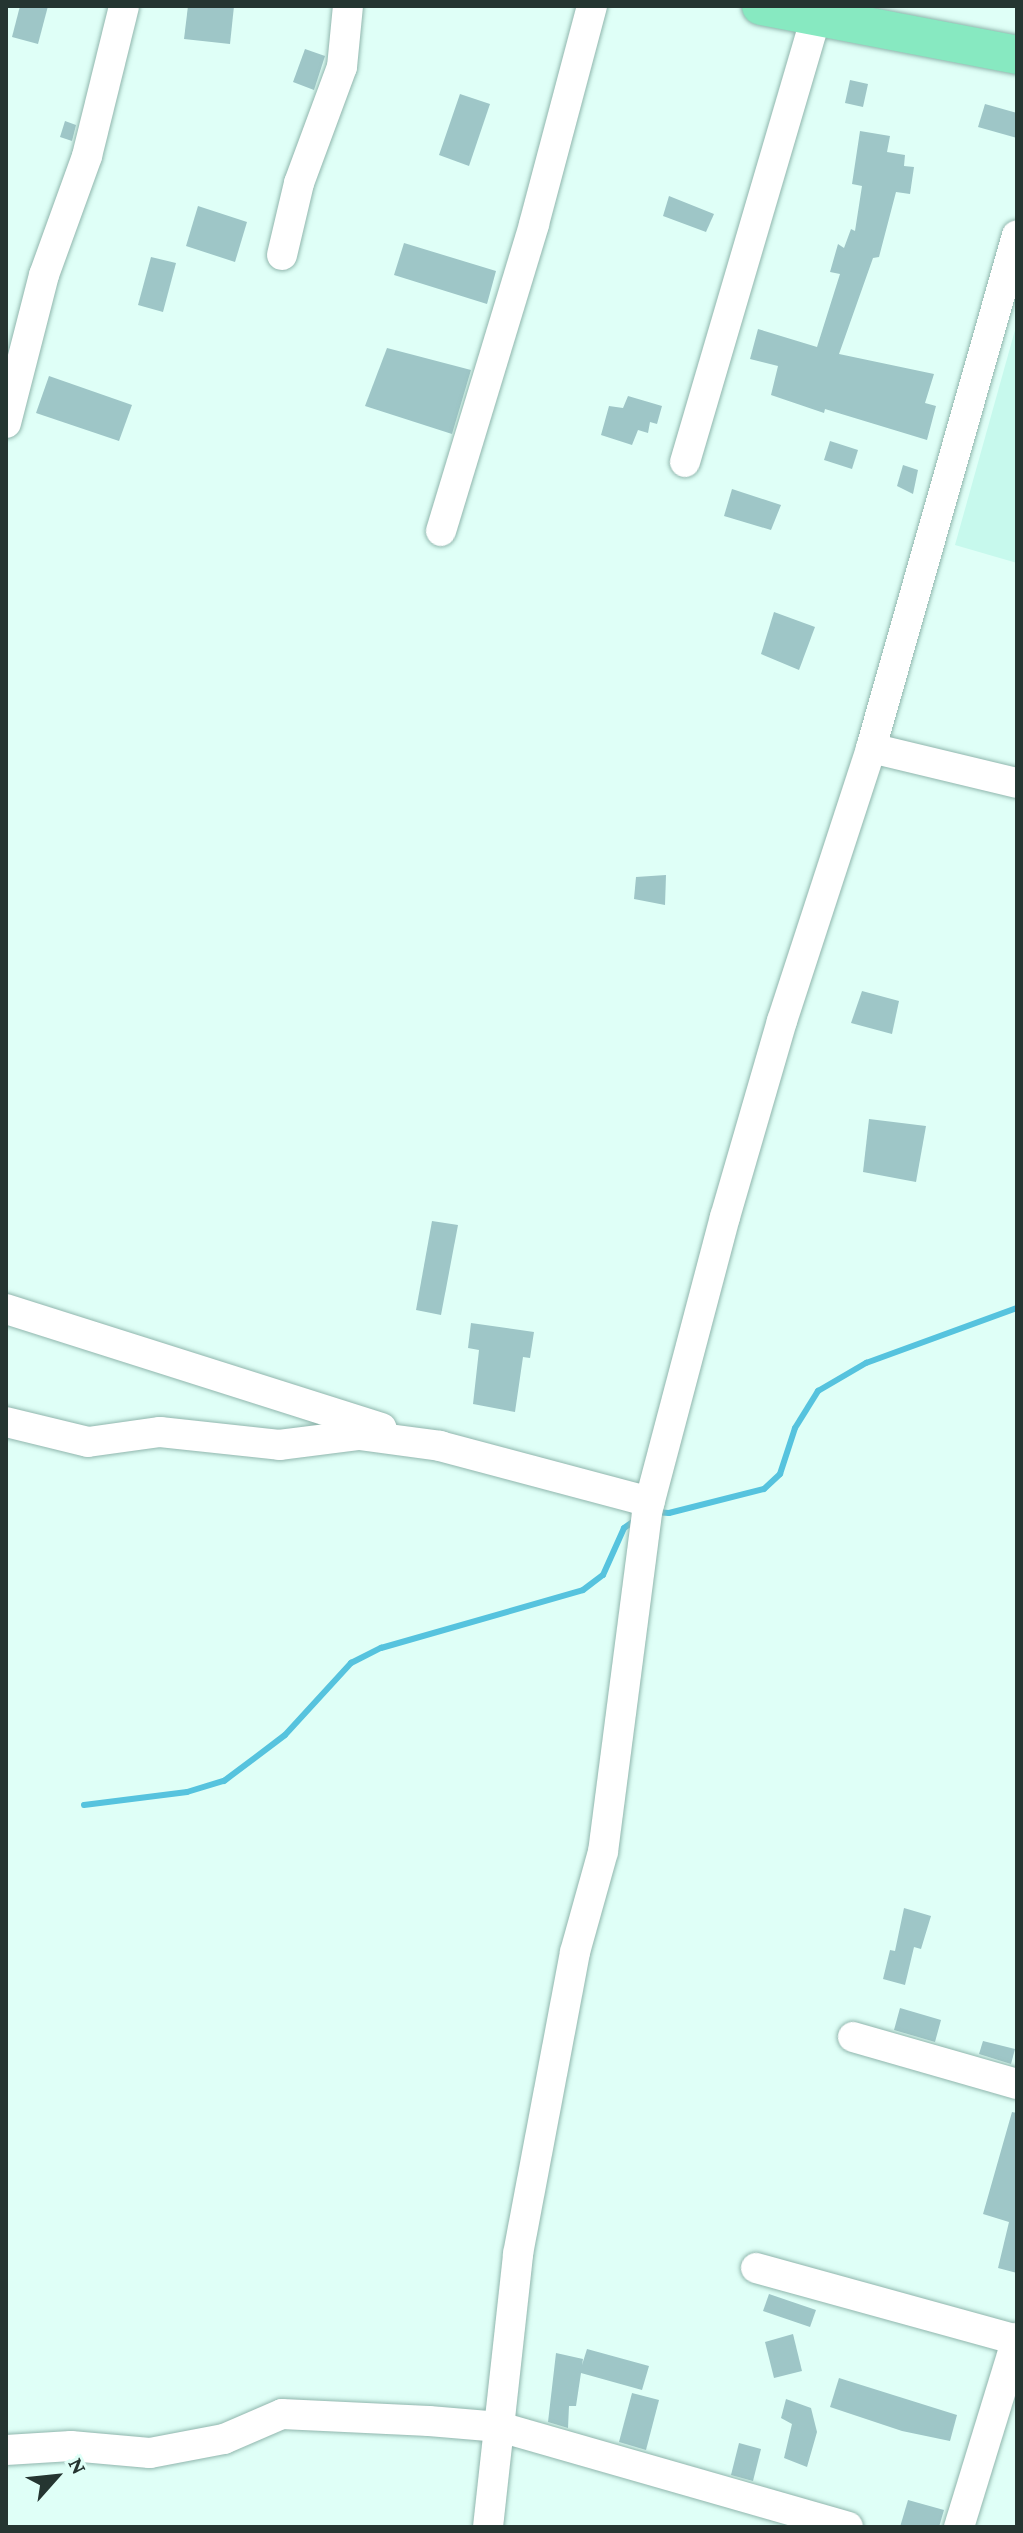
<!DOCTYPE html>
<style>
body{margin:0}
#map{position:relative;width:1023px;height:2533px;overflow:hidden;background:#dffff7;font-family:"Crimson Pro",serif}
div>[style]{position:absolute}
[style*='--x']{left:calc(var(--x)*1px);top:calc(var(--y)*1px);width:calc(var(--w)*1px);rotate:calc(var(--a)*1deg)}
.built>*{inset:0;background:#c7f9ed}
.stream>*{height:6px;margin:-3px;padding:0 3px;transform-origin:3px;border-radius:3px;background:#56c3de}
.building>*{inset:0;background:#9ec6c7}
.roads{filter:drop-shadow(0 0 2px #90b6ad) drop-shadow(0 0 2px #90b6ad)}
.minor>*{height:30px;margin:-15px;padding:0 15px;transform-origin:15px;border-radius:15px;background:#fff}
.major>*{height:38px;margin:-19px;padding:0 19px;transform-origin:19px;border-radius:19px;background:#87e9c1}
span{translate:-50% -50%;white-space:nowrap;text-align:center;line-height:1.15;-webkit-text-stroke:7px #dffff7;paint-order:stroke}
.frame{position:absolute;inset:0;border:8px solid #253531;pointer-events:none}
.north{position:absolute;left:16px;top:2437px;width:80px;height:80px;-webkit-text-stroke:6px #dffff7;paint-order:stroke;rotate:63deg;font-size:22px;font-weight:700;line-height:32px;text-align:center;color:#253531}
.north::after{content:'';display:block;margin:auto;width:28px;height:36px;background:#253531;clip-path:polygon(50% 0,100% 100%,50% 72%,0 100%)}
</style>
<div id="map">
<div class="built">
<i style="clip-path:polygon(1017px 323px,1017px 563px,955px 545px)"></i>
</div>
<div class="stream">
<i style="--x:654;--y:1512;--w:15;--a:4"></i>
<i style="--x:669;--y:1513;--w:98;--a:-14.2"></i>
<i style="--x:764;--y:1489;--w:22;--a:-43"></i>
<i style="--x:780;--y:1474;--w:48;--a:-71.9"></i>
<i style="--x:795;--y:1428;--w:44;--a:-58.1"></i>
<i style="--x:818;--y:1391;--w:56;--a:-30.3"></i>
<i style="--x:866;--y:1363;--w:161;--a:-20"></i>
<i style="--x:84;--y:1805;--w:104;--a:-7.2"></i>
<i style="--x:187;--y:1792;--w:39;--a:-17"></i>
<i style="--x:224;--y:1781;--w:76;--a:-37"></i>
<i style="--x:285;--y:1735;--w:98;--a:-47.5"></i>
<i style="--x:351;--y:1663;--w:34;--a:-27"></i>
<i style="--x:381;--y:1648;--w:210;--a:-16"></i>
<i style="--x:583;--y:1590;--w:25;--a:-37"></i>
<i style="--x:603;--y:1575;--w:51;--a:-65.9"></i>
<i style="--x:624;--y:1528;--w:12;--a:-35"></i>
</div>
<div class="building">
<i style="clip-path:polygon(20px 6px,48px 6px,38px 44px,12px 37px)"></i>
<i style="clip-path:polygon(188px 6px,234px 6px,230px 44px,184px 39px)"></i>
<i style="clip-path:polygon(305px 49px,325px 56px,314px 90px,293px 82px)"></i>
<i style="clip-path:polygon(850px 80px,868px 84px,863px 107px,845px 103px)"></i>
<i style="clip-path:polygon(460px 94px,490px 104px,469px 166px,439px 155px)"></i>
<i style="clip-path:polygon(985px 104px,1017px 113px,1017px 138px,978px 127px)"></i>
<i style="clip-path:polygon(65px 121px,76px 125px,72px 141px,60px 137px)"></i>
<i style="clip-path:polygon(860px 131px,890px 136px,887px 152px,905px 155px,904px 166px,914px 167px,910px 194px,896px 192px,879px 257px,873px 258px,839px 354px,934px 374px,925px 403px,936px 406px,927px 440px,825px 409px,824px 413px,771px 395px,778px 366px,750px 359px,758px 329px,817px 347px,840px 274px,830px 272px,838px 244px,844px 248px,851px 229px,855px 231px,862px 186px,852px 184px)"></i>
<i style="clip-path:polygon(669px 196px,714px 214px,706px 232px,663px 216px)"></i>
<i style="clip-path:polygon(198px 206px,247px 222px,235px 262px,186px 246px)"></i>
<i style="clip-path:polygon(404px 243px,496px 271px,487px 304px,394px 275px)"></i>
<i style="clip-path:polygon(151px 257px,176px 263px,163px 312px,138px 305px)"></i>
<i style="clip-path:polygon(387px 348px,471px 370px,452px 434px,365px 406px)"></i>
<i style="clip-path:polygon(49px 376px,132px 405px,119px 441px,36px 413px)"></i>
<i style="clip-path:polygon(628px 396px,662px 406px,657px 424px,650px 422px,648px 433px,638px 430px,632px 445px,601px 435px,609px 406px,623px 408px)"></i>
<i style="clip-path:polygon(830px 441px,858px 450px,852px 469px,824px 460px)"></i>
<i style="clip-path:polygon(903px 465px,918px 470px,913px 494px,897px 486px)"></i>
<i style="clip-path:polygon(732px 489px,781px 505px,771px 530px,724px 516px)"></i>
<i style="clip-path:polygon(774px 612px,815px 627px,799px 670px,761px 654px)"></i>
<i style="clip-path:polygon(666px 875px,665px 905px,634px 899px,636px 877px)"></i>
<i style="clip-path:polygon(862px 991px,899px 1001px,892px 1034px,851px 1023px)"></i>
<i style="clip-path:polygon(869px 1119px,926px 1126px,916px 1182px,863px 1172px)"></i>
<i style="clip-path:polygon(432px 1221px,458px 1225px,441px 1315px,416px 1310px)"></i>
<i style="clip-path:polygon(471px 1323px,534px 1332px,530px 1358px,523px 1357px,515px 1412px,473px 1404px,479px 1350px,468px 1348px)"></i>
<i style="clip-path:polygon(904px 1908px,931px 1916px,921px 1949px,914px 1947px,905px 1985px,883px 1979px,890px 1950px,895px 1951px)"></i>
<i style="clip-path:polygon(900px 2008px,941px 2020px,935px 2042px,894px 2030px)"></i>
<i style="clip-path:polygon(983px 2041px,1015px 2049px,1011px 2064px,979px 2054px)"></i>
<i style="clip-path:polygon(1012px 2112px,1017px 2113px,1017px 2273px,998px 2268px,1009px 2222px,983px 2214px)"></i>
<i style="clip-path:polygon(769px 2294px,816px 2310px,810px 2327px,763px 2311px)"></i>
<i style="clip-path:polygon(793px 2334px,802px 2371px,774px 2378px,765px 2342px)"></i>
<i style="clip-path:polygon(587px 2349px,649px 2366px,642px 2390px,581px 2373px,576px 2406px,569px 2406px,568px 2428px,548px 2422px,556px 2353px,583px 2359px,582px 2365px)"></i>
<i style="clip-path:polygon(839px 2378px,957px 2415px,950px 2441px,902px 2431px,830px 2407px)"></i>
<i style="clip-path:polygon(632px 2393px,659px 2400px,646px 2450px,619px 2442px)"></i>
<i style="clip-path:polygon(786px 2399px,811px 2408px,817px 2432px,807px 2467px,784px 2458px,792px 2424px,781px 2418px)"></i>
<i style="clip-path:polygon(739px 2443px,761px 2449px,753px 2481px,731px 2475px)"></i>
<i style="clip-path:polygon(908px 2500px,944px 2510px,939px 2527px,900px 2527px)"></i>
</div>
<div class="roads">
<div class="minor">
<i style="--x:282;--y:255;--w:74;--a:-76.7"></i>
<i style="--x:299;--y:183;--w:124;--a:-69.7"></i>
<i style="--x:342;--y:67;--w:61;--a:-84.4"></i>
<i style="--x:6;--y:423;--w:153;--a:-75.6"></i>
<i style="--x:44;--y:275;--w:127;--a:-70.1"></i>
<i style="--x:87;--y:156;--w:154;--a:-76.1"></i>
<i style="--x:685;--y:462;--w:467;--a:-73.6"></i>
<i style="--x:441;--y:531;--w:321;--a:-73.1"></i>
<i style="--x:534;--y:224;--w:226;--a:-75.1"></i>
<i style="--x:871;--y:748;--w:150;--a:13.5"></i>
<i style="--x:6;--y:1309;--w:394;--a:17.6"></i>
<i style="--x:6;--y:1422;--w:84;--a:13.7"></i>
<i style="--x:88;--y:1442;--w:73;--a:-7.9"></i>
<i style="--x:160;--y:1432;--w:120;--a:6.2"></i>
<i style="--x:279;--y:1445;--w:81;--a:-7.1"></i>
<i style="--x:359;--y:1435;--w:82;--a:7.7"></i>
<i style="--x:440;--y:1446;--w:217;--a:14.9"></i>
<i style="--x:853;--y:2037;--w:171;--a:16"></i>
<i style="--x:756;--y:2268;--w:271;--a:15.4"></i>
<i style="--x:6;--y:2450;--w:65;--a:-3.5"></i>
<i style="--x:71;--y:2446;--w:79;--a:5.1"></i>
<i style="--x:150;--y:2453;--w:75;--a:-10.7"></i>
<i style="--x:224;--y:2439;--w:63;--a:-23.3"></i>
<i style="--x:282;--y:2414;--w:147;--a:2.7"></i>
<i style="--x:429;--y:2421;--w:71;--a:4.8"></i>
<i style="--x:500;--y:2427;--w:362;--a:16"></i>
<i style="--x:488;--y:2527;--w:275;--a:-83.7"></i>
<i style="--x:518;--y:2254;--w:307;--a:-79.3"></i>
<i style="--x:575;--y:1952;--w:104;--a:-74.4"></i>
<i style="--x:603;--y:1852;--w:343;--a:-82.6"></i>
<i style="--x:647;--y:1512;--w:305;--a:-75.2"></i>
<i style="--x:725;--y:1217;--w:204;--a:-73.8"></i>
<i style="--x:782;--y:1021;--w:287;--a:-71.9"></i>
<i style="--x:871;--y:748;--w:533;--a:-74.11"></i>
<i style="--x:959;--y:2527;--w:198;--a:-72.9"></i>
</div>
<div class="major">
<i style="--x:761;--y:6;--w:261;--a:10.8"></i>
</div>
</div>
<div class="frame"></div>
<div class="north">N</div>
</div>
